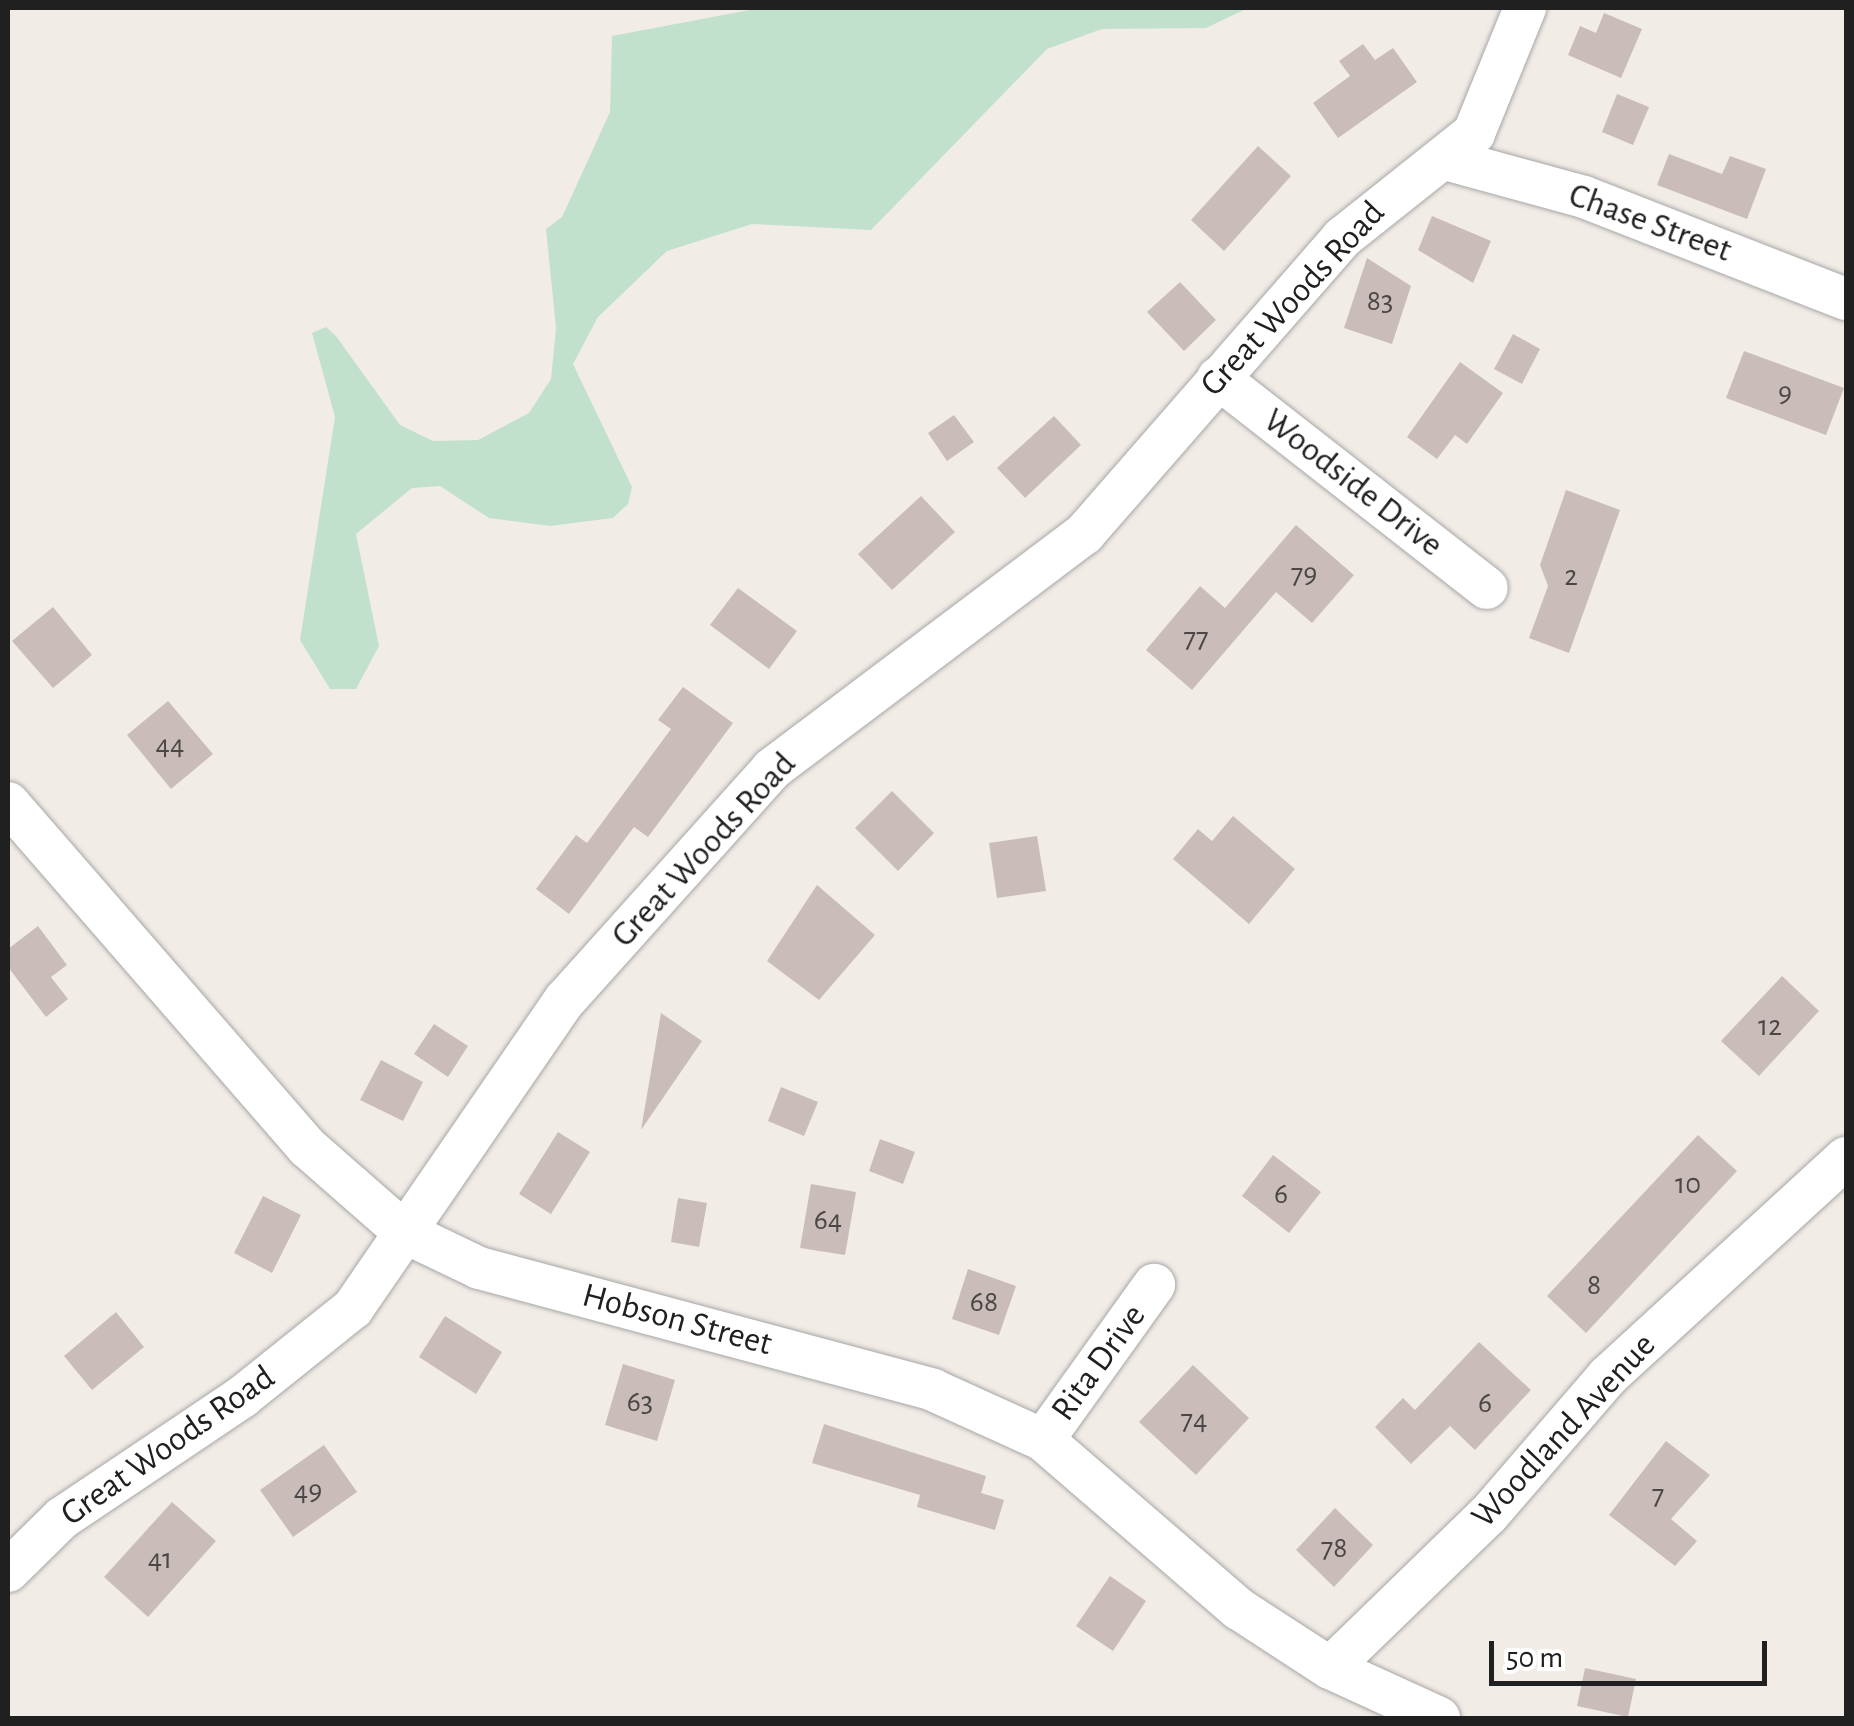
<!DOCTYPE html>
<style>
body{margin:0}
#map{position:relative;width:1854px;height:1726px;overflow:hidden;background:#f2ece6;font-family:"Alegreya Sans",sans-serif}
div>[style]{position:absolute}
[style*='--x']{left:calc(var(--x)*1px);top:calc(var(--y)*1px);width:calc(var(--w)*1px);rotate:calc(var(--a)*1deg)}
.wetland>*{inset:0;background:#c2e1cd}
.building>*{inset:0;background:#cabdb9}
.roads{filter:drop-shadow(0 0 2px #a7a7a7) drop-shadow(0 0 2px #a7a7a7)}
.street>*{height:42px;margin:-21px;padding:0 21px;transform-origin:21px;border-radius:21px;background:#fff}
span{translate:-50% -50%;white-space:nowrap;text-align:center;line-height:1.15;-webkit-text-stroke:8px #fff;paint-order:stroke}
.number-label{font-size:30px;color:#4a4746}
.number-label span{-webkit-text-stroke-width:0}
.street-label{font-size:35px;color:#202020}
.frame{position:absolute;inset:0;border:10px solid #202020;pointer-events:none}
.scale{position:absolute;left:1489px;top:1641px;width:278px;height:45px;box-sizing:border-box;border:5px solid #202020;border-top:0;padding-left:12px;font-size:30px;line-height:35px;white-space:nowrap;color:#202020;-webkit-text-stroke:8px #fff;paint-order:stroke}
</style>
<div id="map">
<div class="wetland">
<i style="clip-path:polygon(760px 8px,1248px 8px,1206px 28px,1102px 29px,1047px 49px,871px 230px,752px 224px,667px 251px,598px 317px,573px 364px,632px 487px,628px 504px,613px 518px,550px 526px,489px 518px,440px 486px,412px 488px,356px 534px,379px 646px,356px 689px,330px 689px,300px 640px,335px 417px,312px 333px,326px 327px,336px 336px,400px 425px,433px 441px,478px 440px,529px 413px,551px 379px,556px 328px,546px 229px,562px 217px,610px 112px,612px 36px)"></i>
</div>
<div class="building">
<i style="clip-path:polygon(1604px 13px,1642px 29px,1621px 78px,1568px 55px,1580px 26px,1596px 33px)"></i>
<i style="clip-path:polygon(1363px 44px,1375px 60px,1393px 48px,1417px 82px,1338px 138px,1313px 103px,1350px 76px,1339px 61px)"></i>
<i style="clip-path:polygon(1617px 94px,1649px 107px,1633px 145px,1602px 132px)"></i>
<i style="clip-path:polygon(1258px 146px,1291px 176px,1224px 251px,1191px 220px)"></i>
<i style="clip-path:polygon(1669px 154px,1722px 174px,1730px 156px,1766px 169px,1747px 219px,1657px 185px)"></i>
<i style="clip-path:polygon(1432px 216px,1491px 241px,1473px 283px,1418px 250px)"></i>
<i style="clip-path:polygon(1367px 258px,1411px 286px,1392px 344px,1344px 328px)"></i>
<i style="clip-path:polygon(1180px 282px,1216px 320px,1184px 351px,1147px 312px)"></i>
<i style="clip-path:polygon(1513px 334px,1540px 349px,1522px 384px,1494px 369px)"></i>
<i style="clip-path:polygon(1744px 351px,1844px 388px,1826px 435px,1726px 398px)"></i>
<i style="clip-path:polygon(1460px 362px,1503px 393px,1467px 444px,1455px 435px,1437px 459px,1407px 437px)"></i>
<i style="clip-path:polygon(954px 415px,974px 442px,947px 461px,928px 433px)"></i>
<i style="clip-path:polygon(1054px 416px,1081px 445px,1025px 498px,997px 468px)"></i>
<i style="clip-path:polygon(1566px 490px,1620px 510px,1569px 653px,1529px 638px,1548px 586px,1540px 565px)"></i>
<i style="clip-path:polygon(921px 496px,955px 532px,892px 590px,858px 554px)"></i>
<i style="clip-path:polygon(1296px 525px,1354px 575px,1312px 623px,1276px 592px,1192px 690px,1146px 650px,1200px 586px,1225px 608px)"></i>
<i style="clip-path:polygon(738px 588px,797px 631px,769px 669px,710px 625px)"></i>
<i style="clip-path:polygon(53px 607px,92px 655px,53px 688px,12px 641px)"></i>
<i style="clip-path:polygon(683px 687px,733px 723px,648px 837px,634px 827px,569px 914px,536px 889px,576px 835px,587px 843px,671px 729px,658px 720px)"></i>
<i style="clip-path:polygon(168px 701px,213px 754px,171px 789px,127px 735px)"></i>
<i style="clip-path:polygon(892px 791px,934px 833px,898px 871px,855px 828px)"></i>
<i style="clip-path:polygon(1233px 816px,1295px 869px,1249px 924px,1173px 859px,1198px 829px,1212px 841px)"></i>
<i style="clip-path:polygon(1037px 836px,1046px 891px,997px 898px,989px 843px)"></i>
<i style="clip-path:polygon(817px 885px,875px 935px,819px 1000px,767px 961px)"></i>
<i style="clip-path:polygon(38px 926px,67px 965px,51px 977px,68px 999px,46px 1017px,8px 967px,8px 949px)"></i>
<i style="clip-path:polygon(1782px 976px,1819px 1011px,1759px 1076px,1721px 1041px)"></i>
<i style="clip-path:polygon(661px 1013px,702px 1041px,641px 1130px)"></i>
<i style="clip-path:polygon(434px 1024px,468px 1046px,448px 1077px,414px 1054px)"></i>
<i style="clip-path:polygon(381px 1060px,423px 1082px,403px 1121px,360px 1100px)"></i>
<i style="clip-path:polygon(781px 1087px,818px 1102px,804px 1136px,768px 1121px)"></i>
<i style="clip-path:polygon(558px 1132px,590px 1152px,551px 1214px,519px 1194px)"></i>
<i style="clip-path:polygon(1698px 1135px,1737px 1171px,1586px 1333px,1547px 1296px)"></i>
<i style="clip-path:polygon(880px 1139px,915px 1152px,903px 1184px,869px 1171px)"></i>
<i style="clip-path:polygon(1273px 1155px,1321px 1192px,1289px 1233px,1242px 1196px)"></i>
<i style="clip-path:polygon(811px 1184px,856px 1192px,845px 1255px,800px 1248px)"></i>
<i style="clip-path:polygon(263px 1196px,301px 1215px,272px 1273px,234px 1253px)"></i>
<i style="clip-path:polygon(678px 1198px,707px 1203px,699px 1247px,671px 1242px)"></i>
<i style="clip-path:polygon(968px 1269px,1016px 1286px,999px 1335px,952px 1319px)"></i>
<i style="clip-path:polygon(116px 1312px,144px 1347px,92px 1390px,64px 1356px)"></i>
<i style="clip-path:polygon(445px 1316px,502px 1352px,476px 1394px,419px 1357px)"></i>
<i style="clip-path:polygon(1479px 1342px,1531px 1390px,1475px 1450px,1450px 1426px,1411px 1464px,1375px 1427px,1403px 1398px,1415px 1410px)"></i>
<i style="clip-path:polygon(623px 1364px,675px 1380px,657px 1441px,605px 1425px)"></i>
<i style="clip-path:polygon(1193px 1365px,1249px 1418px,1196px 1475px,1139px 1422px)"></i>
<i style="clip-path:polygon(824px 1424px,986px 1476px,981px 1493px,1004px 1500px,995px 1530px,917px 1507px,920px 1495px,812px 1463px)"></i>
<i style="clip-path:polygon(1666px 1441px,1710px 1475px,1671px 1519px,1697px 1541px,1675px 1566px,1609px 1515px)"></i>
<i style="clip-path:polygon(324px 1445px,357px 1492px,293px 1537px,260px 1490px)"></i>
<i style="clip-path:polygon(172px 1502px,216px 1541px,148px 1617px,104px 1577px)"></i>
<i style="clip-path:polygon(1335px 1508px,1373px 1545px,1334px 1587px,1296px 1550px)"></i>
<i style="clip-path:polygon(1110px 1576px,1146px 1601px,1113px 1651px,1076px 1626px)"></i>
<i style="clip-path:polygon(1585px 1668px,1636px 1679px,1628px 1717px,1577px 1706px)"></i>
</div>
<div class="roads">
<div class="street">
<i style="--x:1449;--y:160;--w:140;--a:15.3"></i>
<i style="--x:1584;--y:197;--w:281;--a:21.3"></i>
<i style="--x:1218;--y:378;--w:341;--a:38"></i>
<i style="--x:8;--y:803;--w:456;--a:49"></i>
<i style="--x:307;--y:1147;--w:129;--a:41.2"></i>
<i style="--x:404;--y:1232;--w:83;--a:25.6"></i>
<i style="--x:479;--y:1268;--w:470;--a:15"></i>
<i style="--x:933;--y:1390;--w:121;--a:24.4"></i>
<i style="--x:1043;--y:1440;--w:259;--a:40.8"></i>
<i style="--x:1239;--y:1609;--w:108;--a:33"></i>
<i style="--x:1330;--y:1668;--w:120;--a:24.6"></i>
<i style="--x:1043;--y:1440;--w:191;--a:-54.4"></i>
<i style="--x:8;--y:1571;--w:76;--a:-44.5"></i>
<i style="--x:62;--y:1518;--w:217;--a:-33.9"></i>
<i style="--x:242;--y:1397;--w:142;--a:-38.7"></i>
<i style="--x:353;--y:1308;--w:374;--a:-55.5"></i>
<i style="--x:565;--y:1000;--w:310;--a:-48.1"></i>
<i style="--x:772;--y:769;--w:391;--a:-37"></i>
<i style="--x:1084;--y:534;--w:393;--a:-48.9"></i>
<i style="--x:1342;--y:238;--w:169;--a:-38.5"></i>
<i style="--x:1474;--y:133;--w:135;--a:-67.8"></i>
<i style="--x:1330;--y:1668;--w:221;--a:-44.1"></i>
<i style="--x:1489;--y:1514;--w:182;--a:-49.2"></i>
<i style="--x:1608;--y:1376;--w:323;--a:-42.5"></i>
</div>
</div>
<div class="number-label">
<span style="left:1380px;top:301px">83</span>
<span style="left:1785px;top:393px">9</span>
<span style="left:1304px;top:574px">79</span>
<span style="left:1571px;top:576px">2</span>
<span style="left:1196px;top:638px">77</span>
<span style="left:170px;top:745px">44</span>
<span style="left:1770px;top:1026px">12</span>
<span style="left:1688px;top:1184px">10</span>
<span style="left:1281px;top:1194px">6</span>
<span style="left:828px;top:1220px">64</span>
<span style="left:1594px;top:1285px">8</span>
<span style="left:984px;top:1302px">68</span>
<span style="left:640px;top:1402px">63</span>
<span style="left:1485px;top:1403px">6</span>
<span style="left:1194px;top:1420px">74</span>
<span style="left:308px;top:1491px">49</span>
<span style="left:1658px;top:1495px">7</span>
<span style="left:1334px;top:1548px">78</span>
<span style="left:160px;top:1559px">41</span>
</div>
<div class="street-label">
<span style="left:1650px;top:223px;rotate:20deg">Chase Street</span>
<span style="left:1293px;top:299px;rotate:-47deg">Great Woods Road</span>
<span style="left:1353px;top:483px;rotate:38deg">Woodside Drive</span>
<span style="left:704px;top:850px;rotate:-47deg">Great Woods Road</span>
<span style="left:677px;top:1320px;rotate:15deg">Hobson Street</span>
<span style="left:1099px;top:1363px;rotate:-54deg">Rita Drive</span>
<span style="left:1564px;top:1431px;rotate:-47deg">Woodland Avenue</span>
<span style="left:168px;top:1446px;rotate:-35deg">Great Woods Road</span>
</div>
<div class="frame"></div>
<div class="scale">50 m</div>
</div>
